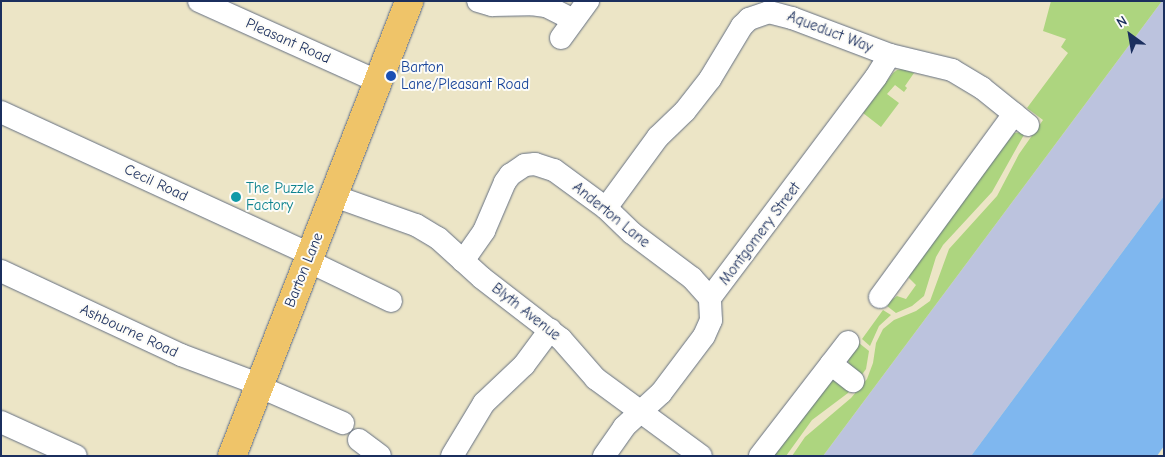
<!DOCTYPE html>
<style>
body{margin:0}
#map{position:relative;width:1165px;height:457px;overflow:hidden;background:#ece5c6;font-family:"Comic Neue",sans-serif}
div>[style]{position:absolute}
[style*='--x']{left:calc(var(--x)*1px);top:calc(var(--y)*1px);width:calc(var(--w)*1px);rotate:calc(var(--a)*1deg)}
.industrial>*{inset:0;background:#bcc3de}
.green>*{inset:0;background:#add57f}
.water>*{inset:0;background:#7fb7ef}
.roads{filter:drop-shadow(0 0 1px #646f82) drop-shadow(0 0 1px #646f82)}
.minor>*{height:22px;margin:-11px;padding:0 11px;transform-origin:11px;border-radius:11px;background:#fff}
.major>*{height:28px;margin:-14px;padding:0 14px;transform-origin:14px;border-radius:14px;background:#efc469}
.dots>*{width:14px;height:14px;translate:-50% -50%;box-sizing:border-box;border:2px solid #fdfcf7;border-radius:50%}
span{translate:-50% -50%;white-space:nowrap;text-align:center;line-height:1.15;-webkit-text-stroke:4px #fdfcf7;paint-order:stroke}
.street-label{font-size:15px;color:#1b2f5e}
.transit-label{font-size:15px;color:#164399}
.left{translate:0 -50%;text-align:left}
.culture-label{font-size:15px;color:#0d838f}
.frame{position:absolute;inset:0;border:2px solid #1b2f5e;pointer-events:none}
.north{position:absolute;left:1105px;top:10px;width:50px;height:50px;-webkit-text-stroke:4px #fdfcf7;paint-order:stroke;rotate:328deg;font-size:14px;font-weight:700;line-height:20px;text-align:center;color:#1b2f5e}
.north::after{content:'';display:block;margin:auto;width:18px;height:22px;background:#1b2f5e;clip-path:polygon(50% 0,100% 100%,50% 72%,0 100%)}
</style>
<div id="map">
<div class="industrial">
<i style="clip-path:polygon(1162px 1px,1164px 1px,1164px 196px,971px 456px,823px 456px)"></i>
</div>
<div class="green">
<i style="clip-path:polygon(1051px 1px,1162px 1px,823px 456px,792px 456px,805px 437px,851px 398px,867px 379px,873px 363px,876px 343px,883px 329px,894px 320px,916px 311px,930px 301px,949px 249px,997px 196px,1019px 154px,1043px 120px,1027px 108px,1068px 53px,1061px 47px,1066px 39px,1043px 31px)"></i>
<i style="clip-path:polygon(903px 69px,914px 73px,905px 86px,907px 88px,904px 92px,895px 85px,887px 94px,899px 103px,881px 127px,863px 113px,893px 73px,897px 70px)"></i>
<i style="clip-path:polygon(1021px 132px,1025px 133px,992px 192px,943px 245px,936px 257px,924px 296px,912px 306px,896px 313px,887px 306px,890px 301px,897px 296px,906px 299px,916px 285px,909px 278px,908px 273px,1014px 133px)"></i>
<i style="clip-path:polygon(883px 310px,891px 315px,879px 326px,870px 346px,862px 339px)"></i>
<i style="clip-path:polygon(859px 343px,869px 351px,866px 369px,861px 376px,849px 364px,848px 360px)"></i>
<i style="clip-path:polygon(830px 380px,835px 380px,849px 390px,848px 393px,812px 420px,786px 456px,771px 456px)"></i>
</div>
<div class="water">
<i style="clip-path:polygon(1164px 196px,1164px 446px,1157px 456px,971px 456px)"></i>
</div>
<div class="roads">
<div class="minor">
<i style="--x:199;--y:1;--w:195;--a:24.2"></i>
<i style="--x:478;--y:1;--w:15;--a:16"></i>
<i style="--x:492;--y:5;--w:39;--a:-1"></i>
<i style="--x:531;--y:4;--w:15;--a:8"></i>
<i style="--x:546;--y:6;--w:31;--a:27"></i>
<i style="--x:561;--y:38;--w:46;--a:-53.9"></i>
<i style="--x:1;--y:112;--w:340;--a:24.7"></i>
<i style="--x:334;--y:196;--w:87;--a:19.5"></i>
<i style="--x:416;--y:225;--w:26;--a:31"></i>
<i style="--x:438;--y:238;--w:59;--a:42.3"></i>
<i style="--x:482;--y:278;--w:100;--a:37.7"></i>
<i style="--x:561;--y:339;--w:53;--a:48.8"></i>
<i style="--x:596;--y:379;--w:130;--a:36.3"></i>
<i style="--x:606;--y:208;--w:88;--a:-53.8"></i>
<i style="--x:658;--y:137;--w:37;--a:-44"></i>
<i style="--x:685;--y:111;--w:41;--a:-52"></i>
<i style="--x:710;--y:79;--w:62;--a:-58.9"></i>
<i style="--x:742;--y:26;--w:10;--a:-45"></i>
<i style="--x:749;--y:19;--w:21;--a:-19"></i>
<i style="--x:769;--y:12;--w:24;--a:15"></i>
<i style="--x:792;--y:18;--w:105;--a:20.7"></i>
<i style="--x:890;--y:55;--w:64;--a:13.6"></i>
<i style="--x:952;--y:70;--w:35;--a:31"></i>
<i style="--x:982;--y:88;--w:59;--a:38.8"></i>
<i style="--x:308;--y:261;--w:92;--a:25.7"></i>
<i style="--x:463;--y:261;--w:37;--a:-55"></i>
<i style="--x:484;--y:231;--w:53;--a:-66.8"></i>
<i style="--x:505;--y:182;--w:9;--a:-54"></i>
<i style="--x:510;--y:175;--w:18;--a:-34"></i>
<i style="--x:525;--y:165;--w:10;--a:-6"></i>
<i style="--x:535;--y:164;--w:20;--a:18"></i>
<i style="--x:554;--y:170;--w:64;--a:36.2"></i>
<i style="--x:606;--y:208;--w:36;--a:44"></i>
<i style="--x:632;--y:233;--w:75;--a:36.9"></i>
<i style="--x:692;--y:278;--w:27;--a:48"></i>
<i style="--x:1;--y:271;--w:199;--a:25"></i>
<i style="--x:181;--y:355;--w:74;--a:20.6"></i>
<i style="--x:250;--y:381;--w:19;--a:28"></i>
<i style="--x:267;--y:390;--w:83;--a:23.5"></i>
<i style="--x:880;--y:297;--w:227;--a:-53.8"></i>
<i style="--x:831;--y:364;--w:28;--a:38"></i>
<i style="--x:1;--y:422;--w:82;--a:24.4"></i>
<i style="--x:359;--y:440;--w:26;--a:37"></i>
<i style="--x:452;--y:456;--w:62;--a:-58.9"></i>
<i style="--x:484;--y:403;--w:55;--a:-43.5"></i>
<i style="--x:524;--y:365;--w:44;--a:-53.4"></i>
<i style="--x:604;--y:456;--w:35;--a:-55"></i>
<i style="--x:624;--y:427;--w:50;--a:-42.6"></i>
<i style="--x:661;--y:393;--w:71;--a:-53"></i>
<i style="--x:704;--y:336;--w:17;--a:-66"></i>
<i style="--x:711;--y:320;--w:22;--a:-93"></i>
<i style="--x:710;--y:298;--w:276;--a:-53.1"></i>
<i style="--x:876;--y:77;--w:26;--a:-58"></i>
<i style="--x:760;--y:456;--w:144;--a:-52.3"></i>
</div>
<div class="major">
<i style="--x:232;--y:456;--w:488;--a:-68.7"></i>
</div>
</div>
<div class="dots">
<i style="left:391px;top:76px;background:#1a4fb4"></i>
<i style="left:236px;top:197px;background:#0f9aa8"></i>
</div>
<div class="street-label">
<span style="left:830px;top:32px;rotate:21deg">Aqueduct Way</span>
<span style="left:288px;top:41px;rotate:24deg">Pleasant Road</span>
<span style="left:156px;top:183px;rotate:25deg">Cecil Road</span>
<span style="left:611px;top:215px;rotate:39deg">Anderton Lane</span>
<span style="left:760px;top:234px;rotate:-53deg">Montgomery Street</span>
<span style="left:304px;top:270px;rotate:-68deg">Barton Lane</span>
<span style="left:526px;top:312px;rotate:38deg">Blyth Avenue</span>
<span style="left:129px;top:331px;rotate:25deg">Ashbourne Road</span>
</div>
<div class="transit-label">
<span class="left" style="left:401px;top:76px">Barton<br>Lane/Pleasant Road</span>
</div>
<div class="culture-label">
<span class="left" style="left:246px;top:197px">The Puzzle<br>Factory</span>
</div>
<div class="frame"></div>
<div class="north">N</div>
</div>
